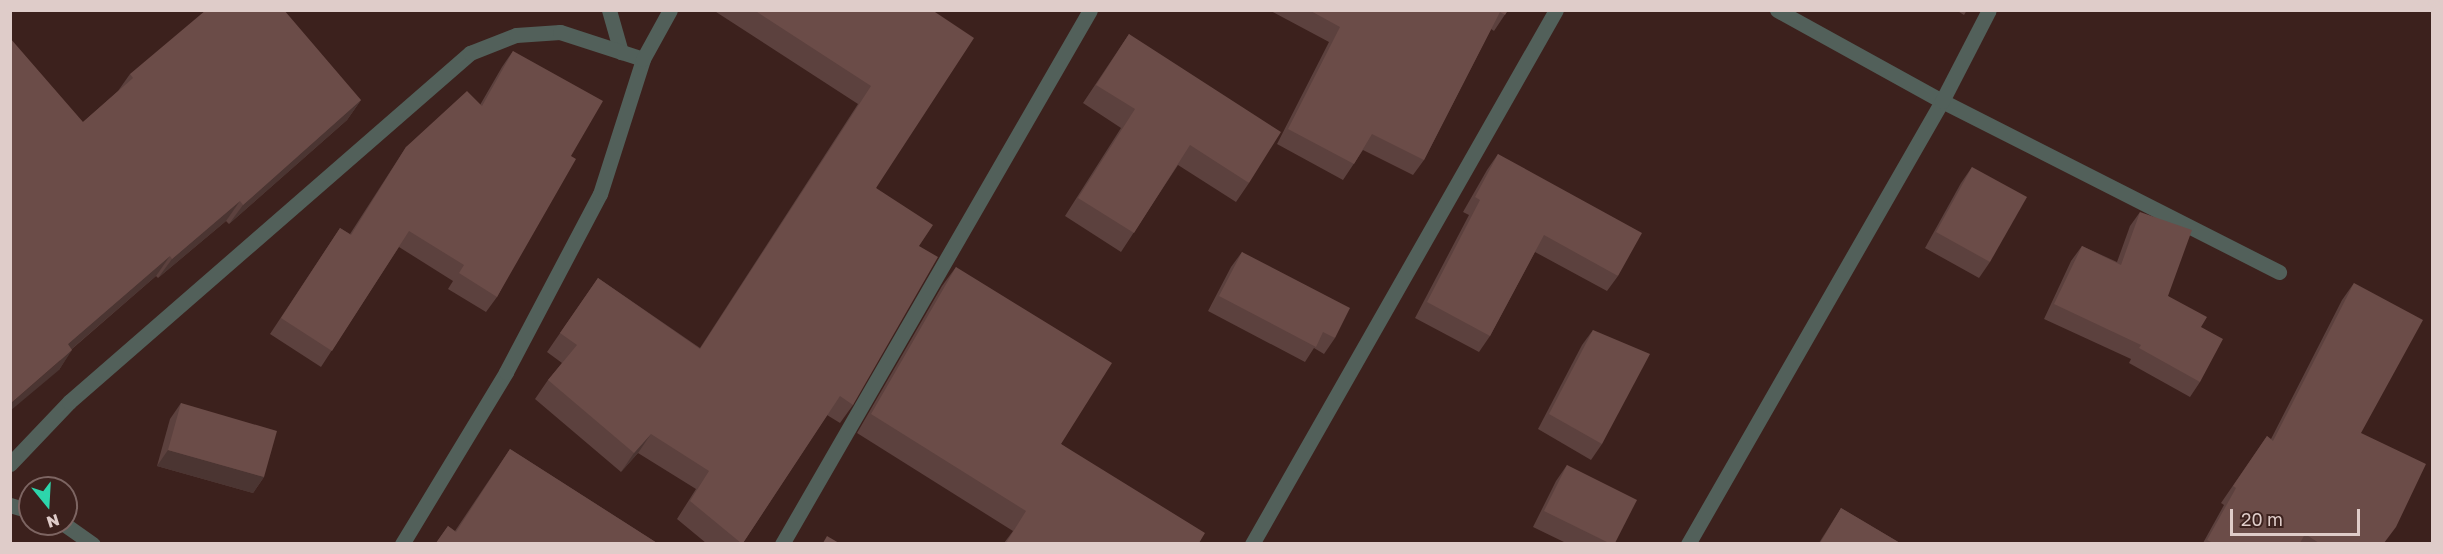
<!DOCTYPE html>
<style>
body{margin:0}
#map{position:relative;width:2443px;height:554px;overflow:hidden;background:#3c211d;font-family:"Golos Text",sans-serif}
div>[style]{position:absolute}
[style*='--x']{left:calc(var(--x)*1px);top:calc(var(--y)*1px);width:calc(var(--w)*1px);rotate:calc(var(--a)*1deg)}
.street>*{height:15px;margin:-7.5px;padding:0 7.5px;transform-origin:7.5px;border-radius:7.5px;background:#52605a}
.wall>*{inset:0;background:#5c413e}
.shaded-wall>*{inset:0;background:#4b3532}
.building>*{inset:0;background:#6b4c48}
span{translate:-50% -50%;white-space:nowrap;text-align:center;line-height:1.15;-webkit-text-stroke:6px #3c211d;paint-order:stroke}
.frame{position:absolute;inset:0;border:12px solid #dfccc9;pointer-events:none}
.north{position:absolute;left:18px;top:476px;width:60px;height:60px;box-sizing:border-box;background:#3c211d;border:2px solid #7d6562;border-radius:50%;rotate:162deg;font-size:16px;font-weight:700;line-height:24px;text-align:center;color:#dfccc9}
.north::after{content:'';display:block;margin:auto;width:21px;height:27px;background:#2dd5ab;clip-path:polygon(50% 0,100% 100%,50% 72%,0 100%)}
.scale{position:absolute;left:2230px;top:509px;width:130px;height:27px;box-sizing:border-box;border:3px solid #dfccc9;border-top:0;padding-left:8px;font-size:18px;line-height:21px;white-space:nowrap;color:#dfccc9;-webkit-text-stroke:4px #3c211d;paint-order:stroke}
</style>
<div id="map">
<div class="street">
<i style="--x:609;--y:10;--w:44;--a:74.1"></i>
<i style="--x:1777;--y:10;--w:188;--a:28.9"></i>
<i style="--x:1942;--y:101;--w:378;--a:26.9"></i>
<i style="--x:10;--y:464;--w:86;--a:-46.4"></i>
<i style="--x:69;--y:402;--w:532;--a:-41.03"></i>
<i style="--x:470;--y:53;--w:49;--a:-21.4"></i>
<i style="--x:516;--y:35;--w:44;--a:-3.9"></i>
<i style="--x:560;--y:32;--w:87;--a:18"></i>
<i style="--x:10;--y:505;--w:21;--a:17"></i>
<i style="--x:64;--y:524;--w:35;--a:35"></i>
<i style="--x:402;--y:544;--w:201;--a:-58.8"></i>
<i style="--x:506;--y:372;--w:201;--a:-62.2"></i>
<i style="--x:600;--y:194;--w:142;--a:-72.3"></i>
<i style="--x:643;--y:59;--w:56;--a:-61.1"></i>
<i style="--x:782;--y:544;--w:616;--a:-60.02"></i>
<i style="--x:1252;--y:544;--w:614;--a:-60.35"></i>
<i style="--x:1688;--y:544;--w:511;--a:-60.17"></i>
<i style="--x:1942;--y:101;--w:102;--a:-62.7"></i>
</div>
<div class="wall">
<i style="clip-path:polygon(713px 10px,932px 10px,876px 188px,919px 246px,853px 405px,840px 423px,827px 415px,743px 543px,706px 543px,677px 519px,696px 489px,638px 453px,621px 472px,535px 399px,548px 380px,562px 363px,547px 352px,598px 278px,700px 348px,858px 104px)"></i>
<i style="clip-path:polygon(1269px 10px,1508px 10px,1494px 31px,1491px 29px,1424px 160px,1413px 175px,1363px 150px,1343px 180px,1277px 144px,1329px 42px)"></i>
<i style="clip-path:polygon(1956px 10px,1967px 10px,1964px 15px)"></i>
<i style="clip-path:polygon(1129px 34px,1249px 183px,1236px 202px,1178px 165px,1121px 252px,1065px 216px,1121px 128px,1083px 103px)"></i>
<i style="clip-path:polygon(513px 51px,571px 156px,497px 297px,486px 312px,448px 289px,453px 281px,399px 247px,321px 367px,270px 334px,340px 228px,350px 234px,406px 147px,480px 105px,502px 67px)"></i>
<i style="clip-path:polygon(130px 74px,361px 100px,347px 120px,229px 224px,226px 221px,158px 278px,156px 276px,72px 349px,59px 370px,83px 122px,118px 91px)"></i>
<i style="clip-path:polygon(1498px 154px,1618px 276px,1607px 291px,1535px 252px,1490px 336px,1479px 352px,1415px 318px,1469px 215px,1463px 212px,1487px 170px)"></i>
<i style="clip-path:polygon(1972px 167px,1990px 262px,1979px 278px,1925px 248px,1961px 183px)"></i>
<i style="clip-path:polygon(2140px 212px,2168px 296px,2201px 327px,2200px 382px,2190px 397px,2129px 363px,2131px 359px,2044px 319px,2071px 261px,2082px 246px,2117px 262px,2130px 226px)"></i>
<i style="clip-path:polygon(1242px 252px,1335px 338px,1324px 354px,1314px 348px,1305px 362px,1208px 311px,1231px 267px)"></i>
<i style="clip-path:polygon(956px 267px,1061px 444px,1199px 543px,1004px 543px,1013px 531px,857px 433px,942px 286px)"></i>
<i style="clip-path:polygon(2354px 283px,2361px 433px,2384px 543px,2203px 543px,2224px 505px,2221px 503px,2267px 436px,2271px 439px,2342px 300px)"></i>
<i style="clip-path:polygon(1593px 330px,1602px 444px,1591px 460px,1538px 429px,1582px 345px)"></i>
<i style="clip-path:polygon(181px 403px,264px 477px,253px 493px,157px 466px,170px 419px)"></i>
<i style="clip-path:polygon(510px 449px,657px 543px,436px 543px,448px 526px,455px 531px)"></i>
<i style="clip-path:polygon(1567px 465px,1615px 543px,1566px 543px,1533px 527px,1556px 481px)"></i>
<i style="clip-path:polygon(1841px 508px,1900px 543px,1819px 543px)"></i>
</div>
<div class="shaded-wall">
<i style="clip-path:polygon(361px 100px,347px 120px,229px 224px,243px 205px)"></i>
<i style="clip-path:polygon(240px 201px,226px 221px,158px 278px,172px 259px)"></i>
<i style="clip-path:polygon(170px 256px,156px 276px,54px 364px,68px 344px)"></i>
<i style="clip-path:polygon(72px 350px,59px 370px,10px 411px,10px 404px)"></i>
<i style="clip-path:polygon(651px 434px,638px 453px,621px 472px,634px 453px)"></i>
<i style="clip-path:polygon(168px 450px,264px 477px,253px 493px,157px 466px)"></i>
</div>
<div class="building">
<i style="clip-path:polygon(206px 10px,284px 10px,361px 100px,243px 205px,240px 201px,172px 259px,170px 256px,68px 344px,72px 350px,10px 404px,10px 38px,83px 122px,133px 78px,130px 74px)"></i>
<i style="clip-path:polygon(754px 10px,932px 10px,974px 38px,876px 188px,933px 225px,919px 246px,938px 257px,853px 405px,840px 396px,743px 543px,741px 543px,690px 501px,709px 471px,651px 434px,634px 453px,548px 380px,577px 345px,560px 333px,598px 278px,700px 349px,871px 86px)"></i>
<i style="clip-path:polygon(1309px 10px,1508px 10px,1505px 15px,1500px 12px,1424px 160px,1372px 134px,1354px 164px,1288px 129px,1340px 27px)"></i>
<i style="clip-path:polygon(1129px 34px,1281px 132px,1249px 183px,1190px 145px,1134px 233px,1078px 198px,1135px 109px,1096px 85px)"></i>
<i style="clip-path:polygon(513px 51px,603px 101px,571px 156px,576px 159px,497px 297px,459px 273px,464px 265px,409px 231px,332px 351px,281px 318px,340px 228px,351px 235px,406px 147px,467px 91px,482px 106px)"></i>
<i style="clip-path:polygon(1498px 154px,1642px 233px,1618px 276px,1544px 235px,1490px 336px,1427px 302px,1480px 200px,1475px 197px)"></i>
<i style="clip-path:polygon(1972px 167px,2027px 197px,1990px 262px,1936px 232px)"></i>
<i style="clip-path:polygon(2140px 212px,2192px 230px,2168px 296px,2207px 317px,2201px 327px,2223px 339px,2200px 382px,2139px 348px,2141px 345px,2054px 304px,2082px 246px,2121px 265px)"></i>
<i style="clip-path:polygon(1242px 252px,1350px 308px,1335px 338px,1323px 332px,1316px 347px,1219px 296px)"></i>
<i style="clip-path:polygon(956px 267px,1112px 363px,1061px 444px,1205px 533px,1199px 543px,1006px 543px,1026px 511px,871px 414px)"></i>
<i style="clip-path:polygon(2354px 283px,2423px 320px,2361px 433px,2426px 464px,2396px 527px,2384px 543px,2319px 543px,2305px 534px,2300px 543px,2213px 543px,2207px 540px,2236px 488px,2233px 486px,2267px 436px,2273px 441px)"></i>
<i style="clip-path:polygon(1593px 330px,1650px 354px,1602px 444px,1549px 414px)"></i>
<i style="clip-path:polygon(181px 403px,277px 431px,264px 477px,168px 450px)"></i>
<i style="clip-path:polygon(510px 449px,657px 543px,436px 543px,448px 526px,456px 532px)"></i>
<i style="clip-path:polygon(1567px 465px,1637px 500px,1615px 543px,1609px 543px,1544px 511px)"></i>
<i style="clip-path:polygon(1841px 508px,1900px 543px,1820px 543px)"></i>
<i style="clip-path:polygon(827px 536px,839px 543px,823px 543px)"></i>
</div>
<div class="frame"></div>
<div class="north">N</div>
<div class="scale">20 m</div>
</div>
